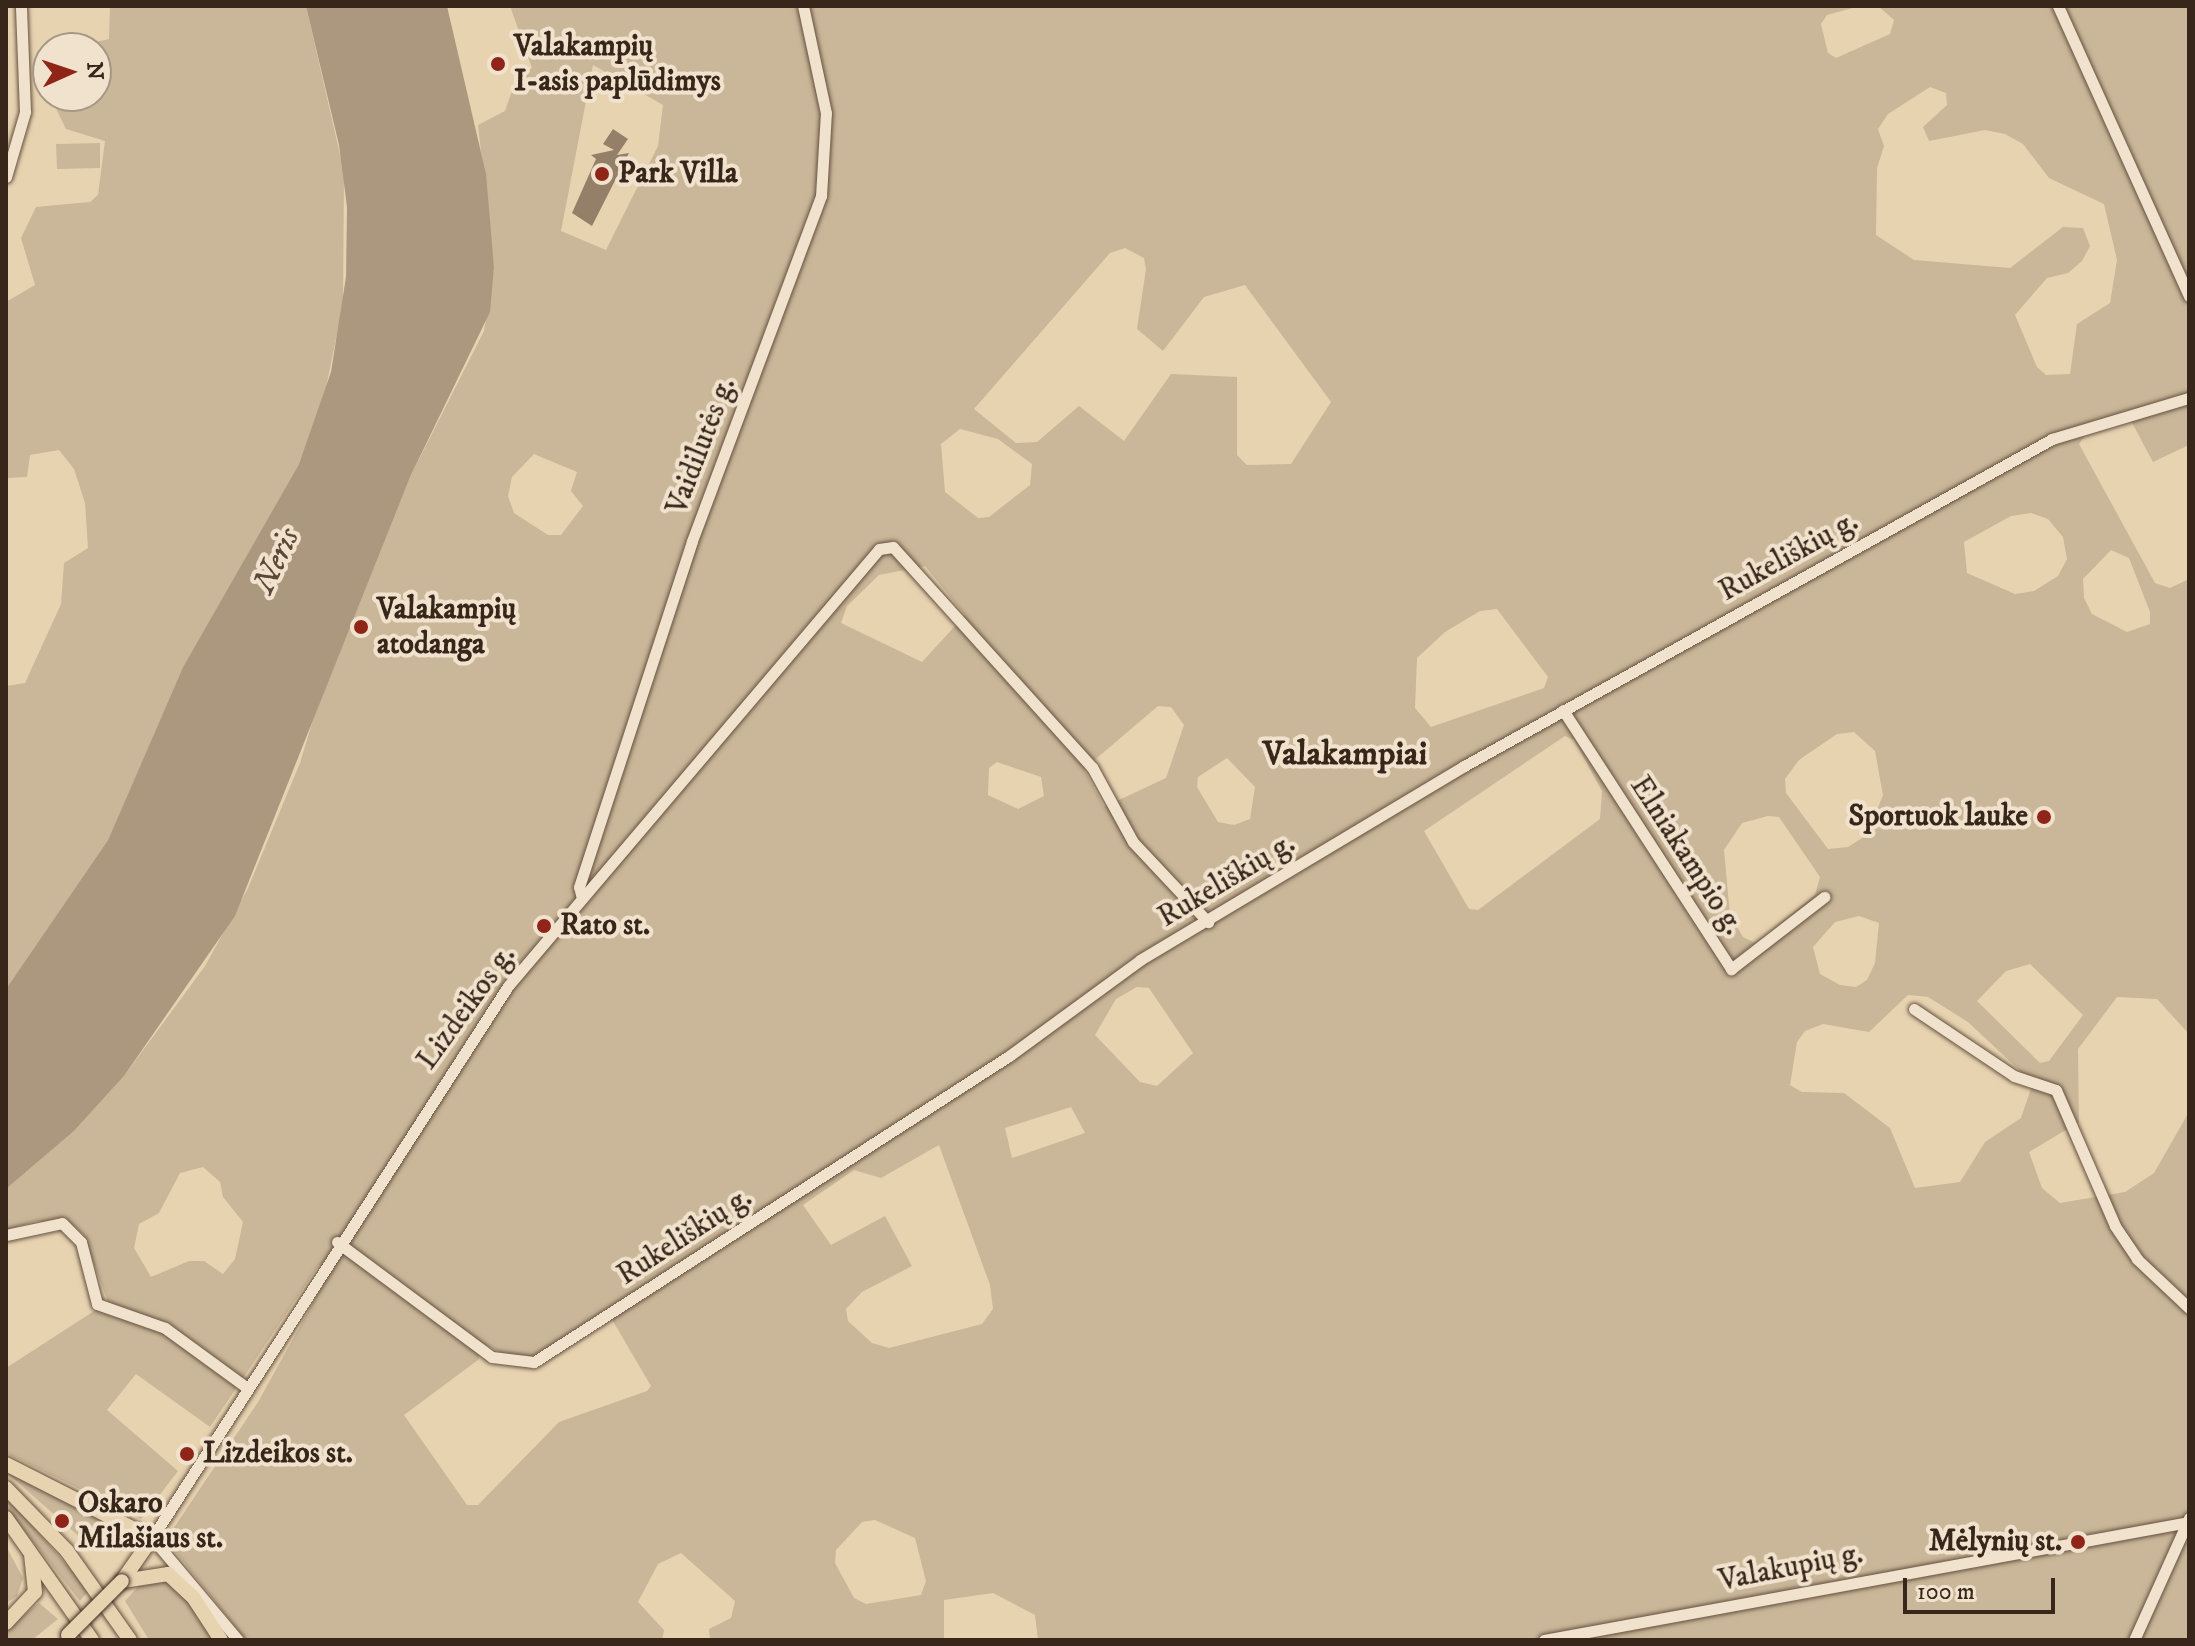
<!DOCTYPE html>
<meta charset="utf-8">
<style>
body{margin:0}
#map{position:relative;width:2195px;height:1646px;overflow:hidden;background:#e8d3b1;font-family:"IM FELL DW Pica",serif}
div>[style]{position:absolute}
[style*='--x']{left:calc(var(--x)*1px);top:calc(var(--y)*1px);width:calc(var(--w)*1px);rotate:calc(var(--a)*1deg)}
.green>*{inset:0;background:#cab698}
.water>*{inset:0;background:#ac987e}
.building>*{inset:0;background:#948069}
.roads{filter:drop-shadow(0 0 2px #645140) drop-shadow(0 0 2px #645140)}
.minor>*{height:11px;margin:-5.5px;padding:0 5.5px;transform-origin:5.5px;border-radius:5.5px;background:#f0e2cc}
.major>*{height:14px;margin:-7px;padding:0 7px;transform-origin:7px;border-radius:7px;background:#e8d3b1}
.bridges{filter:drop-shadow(0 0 2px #38261b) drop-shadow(0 0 2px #38261b)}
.major-bridge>*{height:14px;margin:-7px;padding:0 7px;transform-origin:7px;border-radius:7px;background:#e8d3b1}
.dots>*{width:22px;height:22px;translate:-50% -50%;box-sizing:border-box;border:4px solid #f0e2cc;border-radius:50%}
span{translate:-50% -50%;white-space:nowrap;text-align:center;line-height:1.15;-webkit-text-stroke:8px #f0e2cc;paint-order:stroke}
.poi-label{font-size:30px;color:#38261b;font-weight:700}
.left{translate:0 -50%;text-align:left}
.right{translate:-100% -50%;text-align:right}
.street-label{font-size:30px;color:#38261b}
.water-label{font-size:32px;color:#5b4839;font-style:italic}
.quarter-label{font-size:34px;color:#38261b;font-weight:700}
.frame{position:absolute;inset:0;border:8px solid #38261b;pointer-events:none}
.north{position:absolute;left:32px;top:32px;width:80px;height:80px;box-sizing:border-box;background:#f0e2cc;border:2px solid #a69785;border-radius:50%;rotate:87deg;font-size:22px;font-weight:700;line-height:32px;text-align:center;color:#38261b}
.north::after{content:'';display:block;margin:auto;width:28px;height:36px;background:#8f2418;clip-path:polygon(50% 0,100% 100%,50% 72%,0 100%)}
.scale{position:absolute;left:1903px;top:1578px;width:152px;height:36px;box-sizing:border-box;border:4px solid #38261b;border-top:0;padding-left:10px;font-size:24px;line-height:28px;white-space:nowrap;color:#38261b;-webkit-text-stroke:6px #f0e2cc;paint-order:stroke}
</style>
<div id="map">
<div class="green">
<i style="clip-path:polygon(110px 6px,306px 6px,344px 172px,343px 305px,323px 402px,299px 464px,183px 667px,108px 840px,6px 989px,6px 686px,25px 683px,61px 604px,64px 563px,88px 548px,85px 503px,74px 469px,59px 450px,30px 455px,27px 477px,6px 478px,6px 302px,35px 285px,21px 238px,36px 207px,90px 202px,98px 195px,105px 141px,66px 129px,50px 96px,96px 96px,96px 48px,70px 48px,109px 39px)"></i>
<i style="clip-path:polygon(evenodd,510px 6px,1860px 6px,1827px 15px,1821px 24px,1828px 53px,1836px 58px,1890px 34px,1894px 20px,1878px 6px,2189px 6px,2189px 445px,2153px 462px,2130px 419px,2090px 429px,2079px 444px,2155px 583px,2170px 588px,2189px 579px,2189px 1034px,2157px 999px,2117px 997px,2078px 1049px,2079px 1122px,2029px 1152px,2042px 1188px,2060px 1203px,2125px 1192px,2154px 1173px,2189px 1112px,2189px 1640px,1038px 1640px,1035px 1615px,993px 1593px,944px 1600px,944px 1640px,710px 1640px,709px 1629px,731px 1618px,735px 1601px,681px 1553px,658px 1564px,638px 1602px,664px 1630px,662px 1640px,246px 1640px,170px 1545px,169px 1535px,258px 1402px,330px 1272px,319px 1265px,210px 1427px,136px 1374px,107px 1410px,178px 1471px,141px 1519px,6px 1453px,6px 1368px,108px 1302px,83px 1234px,70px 1223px,36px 1221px,6px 1230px,6px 1189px,74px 1131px,124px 1076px,205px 966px,248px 888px,300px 763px,328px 670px,410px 477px,484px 331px,494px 267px,478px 125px,505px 111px,517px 77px,532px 68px,510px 6px,593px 65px,663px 105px,658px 146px,606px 250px,561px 231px,593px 65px,510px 6px,1930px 87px,1946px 93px,1947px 105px,1923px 127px,1929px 141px,1985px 130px,2005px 134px,2023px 144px,2049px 178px,2104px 204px,2117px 260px,2110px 303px,2077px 324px,2070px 374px,2046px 375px,2037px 367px,2015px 315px,2047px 278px,2068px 273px,2082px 261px,2090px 246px,2083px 228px,2063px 227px,2010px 268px,1914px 260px,1876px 235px,1877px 168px,1884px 146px,1878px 129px,1888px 114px,1930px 87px,510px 6px,1125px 248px,1144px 258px,1146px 269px,1137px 329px,1163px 351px,1204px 297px,1245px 285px,1331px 402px,1291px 464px,1247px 465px,1237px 455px,1237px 377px,1171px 374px,1124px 441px,1079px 406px,1037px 442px,1016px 443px,974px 409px,1110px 253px,1125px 248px,510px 6px,960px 429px,998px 439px,1032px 464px,1030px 485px,989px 517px,978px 518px,945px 492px,941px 444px,960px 429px,510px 6px,534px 454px,577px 472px,571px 491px,583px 506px,561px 535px,548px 535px,514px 513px,508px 496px,512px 477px,534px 454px,510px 6px,2031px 513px,2048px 519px,2063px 537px,2067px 559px,2058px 576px,2034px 591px,2015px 594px,1967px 573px,1964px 542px,2011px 516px,2031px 513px,510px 6px,2111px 550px,2129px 558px,2150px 612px,2150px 624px,2127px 632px,2092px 614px,2084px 598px,2083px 579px,2111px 550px,510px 6px,925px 566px,965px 615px,922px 662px,841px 623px,847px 606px,879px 575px,925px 566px,510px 6px,1497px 609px,1548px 677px,1544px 688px,1431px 727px,1415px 708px,1417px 658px,1445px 632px,1480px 611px,1497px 609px,510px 6px,1158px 706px,1171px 707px,1184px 725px,1166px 778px,1104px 807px,1084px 769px,1158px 706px,510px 6px,1854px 732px,1875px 751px,1883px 795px,1867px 835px,1848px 847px,1828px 849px,1786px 793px,1785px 779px,1799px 760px,1837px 734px,1854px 732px,510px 6px,1565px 736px,1574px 740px,1602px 791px,1600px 819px,1478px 910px,1469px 909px,1424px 831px,1565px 736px,510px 6px,1227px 758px,1255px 787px,1250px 819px,1234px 825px,1218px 822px,1197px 787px,1198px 777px,1227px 758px,510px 6px,997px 762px,1041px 777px,1044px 796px,1018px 809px,988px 795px,989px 768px,997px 762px,510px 6px,1768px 816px,1779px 817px,1820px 877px,1815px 895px,1755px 943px,1743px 937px,1730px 915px,1724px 850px,1742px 823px,1768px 816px,510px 6px,1859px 916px,1879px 923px,1875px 963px,1867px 980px,1856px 987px,1840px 985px,1820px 974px,1813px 947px,1835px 922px,1859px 916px,510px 6px,2030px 964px,2083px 1015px,2049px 1061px,2040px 1063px,1977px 1001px,2006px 971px,2030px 964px,510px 6px,1137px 987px,1149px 988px,1193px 1053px,1157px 1086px,1140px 1082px,1095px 1035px,1116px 999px,1137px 987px,510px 6px,1908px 995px,1928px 997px,1968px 1022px,2033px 1083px,2021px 1118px,1985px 1142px,1960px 1182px,1915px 1188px,1890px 1128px,1844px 1093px,1802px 1092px,1790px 1085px,1797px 1042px,1805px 1031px,1823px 1024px,1869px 1032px,1908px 995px,510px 6px,1071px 1107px,1085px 1133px,1012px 1158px,1005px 1128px,1071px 1107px,510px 6px,939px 1145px,990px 1285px,993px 1309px,982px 1324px,889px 1348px,872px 1343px,848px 1321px,846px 1309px,862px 1292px,912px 1266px,885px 1216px,831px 1245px,803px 1205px,854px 1170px,881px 1178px,939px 1145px,510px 6px,203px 1167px,220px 1182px,223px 1197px,243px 1222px,235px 1259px,223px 1274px,204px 1261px,189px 1261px,151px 1277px,134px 1248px,139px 1224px,159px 1213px,180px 1173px,203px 1167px,510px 6px,607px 1311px,651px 1386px,647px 1391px,559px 1422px,478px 1505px,467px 1505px,404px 1415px,478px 1360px,484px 1344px,504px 1354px,532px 1357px,607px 1311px,510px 6px,875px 1520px,915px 1538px,926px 1581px,921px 1595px,866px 1604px,854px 1598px,835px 1563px,836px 1550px,862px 1522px,875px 1520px)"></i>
<i style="clip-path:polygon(100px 143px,100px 168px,57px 169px,56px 144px)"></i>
<i style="clip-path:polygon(6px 1472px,138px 1532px,135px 1538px,121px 1552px,83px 1540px)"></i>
<i style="clip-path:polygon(8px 1499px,89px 1590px,80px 1601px,6px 1507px)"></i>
<i style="clip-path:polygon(6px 1546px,23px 1578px,17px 1596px,6px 1603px)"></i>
<i style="clip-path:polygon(165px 1580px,187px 1601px,213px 1640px,149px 1640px,125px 1601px,143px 1581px)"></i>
<i style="clip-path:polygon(39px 1603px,58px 1619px,32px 1640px,6px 1640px,6px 1630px)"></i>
</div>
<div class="water">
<i style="clip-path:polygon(306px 6px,447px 6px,486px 174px,494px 267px,490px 312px,410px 477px,235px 916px,124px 1076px,74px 1131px,6px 1189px,6px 989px,108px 840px,183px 667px,299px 464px,331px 372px,346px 277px,347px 207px,339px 145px)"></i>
</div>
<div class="building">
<i style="clip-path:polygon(613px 129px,628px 139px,617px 155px,629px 153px,592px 226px,572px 213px,596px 159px,591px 155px,614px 150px,603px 144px)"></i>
</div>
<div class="roads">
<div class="minor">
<i style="--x:2058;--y:6;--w:318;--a:65.7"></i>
<i style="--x:6;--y:177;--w:68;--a:-73.7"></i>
<i style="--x:25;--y:112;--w:106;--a:-92.2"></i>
<i style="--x:1563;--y:710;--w:309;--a:57"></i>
<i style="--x:1731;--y:969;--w:118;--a:-37.7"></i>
<i style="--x:582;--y:898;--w:11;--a:-105"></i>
<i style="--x:579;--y:887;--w:364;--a:-71.9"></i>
<i style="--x:692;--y:541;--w:368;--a:-69.5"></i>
<i style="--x:821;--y:196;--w:83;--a:-86.6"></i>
<i style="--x:826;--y:113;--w:109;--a:-102.1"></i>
<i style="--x:1914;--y:1009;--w:120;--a:33.8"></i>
<i style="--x:2014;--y:1076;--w:44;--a:18.4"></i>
<i style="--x:2056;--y:1090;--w:148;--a:66.5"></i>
<i style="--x:2115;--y:1226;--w:40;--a:56"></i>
<i style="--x:2137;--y:1259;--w:71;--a:43.3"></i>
<i style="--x:6;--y:1235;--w:57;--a:-12.1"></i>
<i style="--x:62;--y:1223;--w:27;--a:45"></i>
<i style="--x:81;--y:1242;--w:64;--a:75.5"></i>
<i style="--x:97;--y:1304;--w:72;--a:19.4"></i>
<i style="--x:165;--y:1328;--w:100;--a:36.1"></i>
<i style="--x:337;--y:1242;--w:193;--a:36.6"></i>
<i style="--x:492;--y:1357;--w:42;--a:6.8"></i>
<i style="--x:534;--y:1362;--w:565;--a:-32.79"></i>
<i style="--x:1009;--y:1056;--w:162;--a:-36.2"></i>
<i style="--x:1140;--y:960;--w:378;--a:-30.9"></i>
<i style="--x:1464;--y:766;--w:673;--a:-29.08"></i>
<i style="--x:2052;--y:439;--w:143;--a:-16.7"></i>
<i style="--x:238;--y:1640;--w:133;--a:-130.1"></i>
<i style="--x:152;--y:1538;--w:657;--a:-57.18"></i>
<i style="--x:508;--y:986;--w:573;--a:-49.67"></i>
<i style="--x:879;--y:549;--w:14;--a:-8"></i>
<i style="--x:893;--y:547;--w:297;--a:47.9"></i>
<i style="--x:1092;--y:767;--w:85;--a:61.3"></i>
<i style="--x:1133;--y:842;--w:110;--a:46.8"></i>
<i style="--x:1544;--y:1640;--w:656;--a:-10.37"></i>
<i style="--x:2134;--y:1640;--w:134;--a:-65.7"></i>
</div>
<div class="major">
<i style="--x:6;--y:1464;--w:164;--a:26.9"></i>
<i style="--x:152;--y:1538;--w:52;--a:124.9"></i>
<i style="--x:6;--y:1488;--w:88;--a:45.9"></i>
<i style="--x:67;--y:1551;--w:109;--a:54.7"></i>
<i style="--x:6;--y:1518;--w:149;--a:54.8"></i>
<i style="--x:123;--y:1581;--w:46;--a:-8.8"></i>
<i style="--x:168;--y:1574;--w:34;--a:43"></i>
<i style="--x:193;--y:1597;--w:51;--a:56.9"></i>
<i style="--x:6;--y:1623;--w:42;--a:-46.9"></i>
<i style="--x:35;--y:1592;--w:36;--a:-96"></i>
</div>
</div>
<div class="bridges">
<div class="major-bridge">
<i style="--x:68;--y:1635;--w:76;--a:-45"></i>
</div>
</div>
<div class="dots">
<i style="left:498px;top:64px;background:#8f2418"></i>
<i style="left:602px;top:174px;background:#8f2418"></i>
<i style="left:361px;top:627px;background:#8f2418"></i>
<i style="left:2044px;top:817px;background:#8f2418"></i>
<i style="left:544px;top:926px;background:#8f2418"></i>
<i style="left:187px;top:1454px;background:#8f2418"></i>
<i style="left:62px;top:1521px;background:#8f2418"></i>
<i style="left:2078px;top:1542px;background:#8f2418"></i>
</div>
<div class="poi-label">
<span class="left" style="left:514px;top:64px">Valakampių<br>I-asis paplūdimys</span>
<span class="left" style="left:618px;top:174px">Park Villa</span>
<span class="left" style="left:377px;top:627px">Valakampių<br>atodanga</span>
<span class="right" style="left:2028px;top:817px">Sportuok lauke</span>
<span class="left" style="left:560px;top:926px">Rato st.</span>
<span class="left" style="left:203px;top:1454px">Lizdeikos st.</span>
<span class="left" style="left:78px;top:1521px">Oskaro<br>Milašiaus st.</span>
<span class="right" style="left:2062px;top:1542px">Mėlynių st.</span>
</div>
<div class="street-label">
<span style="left:702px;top:446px;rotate:-69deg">Vaidilutės g.</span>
<span style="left:1789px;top:557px;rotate:-29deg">Rukeliškių g.</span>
<span style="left:1686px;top:856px;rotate:57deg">Elniakampio g.</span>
<span style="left:1227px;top:881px;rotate:-31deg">Rukeliškių g.</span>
<span style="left:467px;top:1008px;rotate:-54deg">Lizdeikos g.</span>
<span style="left:685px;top:1237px;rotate:-33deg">Rukeliškių g.</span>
<span style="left:1791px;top:1568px;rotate:-11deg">Valakupių g.</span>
</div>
<div class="water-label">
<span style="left:277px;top:561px;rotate:-65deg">Neris</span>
</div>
<div class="quarter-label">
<span style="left:1345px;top:755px">Valakampiai</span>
</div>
<div class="frame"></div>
<div class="north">N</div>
<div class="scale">100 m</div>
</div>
